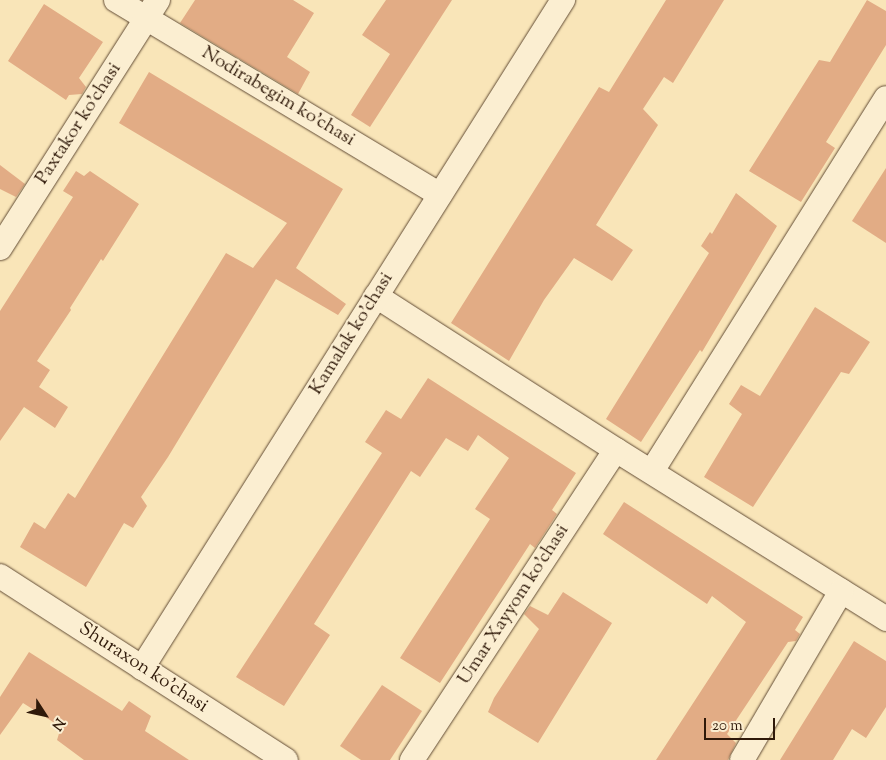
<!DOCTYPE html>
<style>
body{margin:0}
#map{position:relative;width:886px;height:760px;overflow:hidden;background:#f9e5b8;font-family:"Sorts Mill Goudy",serif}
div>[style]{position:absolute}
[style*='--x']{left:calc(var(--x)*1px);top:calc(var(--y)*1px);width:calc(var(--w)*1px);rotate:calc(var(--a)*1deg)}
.building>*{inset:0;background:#e2ac85}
.roads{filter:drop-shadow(0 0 1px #624c35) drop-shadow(0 0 1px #624c35)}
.minor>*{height:24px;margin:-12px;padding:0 12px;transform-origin:12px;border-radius:12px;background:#fbeed1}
span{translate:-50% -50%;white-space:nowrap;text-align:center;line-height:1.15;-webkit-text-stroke:4px #fbeed1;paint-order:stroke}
.street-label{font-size:19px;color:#2f1909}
.north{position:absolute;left:20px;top:690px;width:50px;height:50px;-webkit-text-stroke:4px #fbeed1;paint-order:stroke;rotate:125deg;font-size:14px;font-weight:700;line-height:20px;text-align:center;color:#2f1909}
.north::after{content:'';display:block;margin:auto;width:18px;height:22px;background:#2f1909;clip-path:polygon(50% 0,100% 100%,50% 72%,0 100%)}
.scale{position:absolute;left:704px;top:718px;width:71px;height:22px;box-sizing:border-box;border:2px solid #2f1909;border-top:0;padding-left:6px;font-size:15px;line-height:18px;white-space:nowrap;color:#2f1909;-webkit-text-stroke:4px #fbeed1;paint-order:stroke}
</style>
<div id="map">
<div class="building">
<i style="clip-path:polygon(195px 0,293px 0,314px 13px,287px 57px,310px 72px,298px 94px,180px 23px)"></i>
<i style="clip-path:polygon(386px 0,452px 0,370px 127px,351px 115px,390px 54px,362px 35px)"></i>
<i style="clip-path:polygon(666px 0,724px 0,673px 83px,664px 77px,643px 109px,658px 125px,596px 225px,633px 250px,612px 281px,574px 258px,544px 300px,509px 361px,451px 323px,599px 87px,609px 92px)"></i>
<i style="clip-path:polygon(867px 0,886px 11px,886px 45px,826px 142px,835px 148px,801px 202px,749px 171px,819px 60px,830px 62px)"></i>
<i style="clip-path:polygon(44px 4px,103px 42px,79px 78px,86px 87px,82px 94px,69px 95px,66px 100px,8px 61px)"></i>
<i style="clip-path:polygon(149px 72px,343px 189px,296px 268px,346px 304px,338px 315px,276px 279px,168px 457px,141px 497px,147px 506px,133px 528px,124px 523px,86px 587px,20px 547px,34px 522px,45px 529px,68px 493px,75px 498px,226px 253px,253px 268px,287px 223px,119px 123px)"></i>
<i style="clip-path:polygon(0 165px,25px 184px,16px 197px,0 189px)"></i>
<i style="clip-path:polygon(886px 168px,886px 243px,852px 221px)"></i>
<i style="clip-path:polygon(76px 171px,84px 176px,90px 171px,139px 204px,103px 261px,101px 259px,70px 308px,71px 310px,37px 361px,50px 370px,39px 387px,68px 407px,55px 428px,24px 407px,0 441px,0 311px,73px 197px,63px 191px)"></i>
<i style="clip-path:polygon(736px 193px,777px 226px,702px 352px,700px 350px,641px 442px,606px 419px,709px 253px,701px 246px,710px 232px,712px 234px)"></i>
<i style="clip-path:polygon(815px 307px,870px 342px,849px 374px,841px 372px,753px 507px,704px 477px,742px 414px,729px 404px,741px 385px,760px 396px)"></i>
<i style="clip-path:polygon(428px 378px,576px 473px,552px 510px,557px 514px,535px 548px,530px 544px,440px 683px,400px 658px,490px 519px,475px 509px,509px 458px,478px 435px,468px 451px,446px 438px,420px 477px,411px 471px,314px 624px,330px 635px,284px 706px,236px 677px,382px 453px,365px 442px,386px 410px,401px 419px)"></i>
<i style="clip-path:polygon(624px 502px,803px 617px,795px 630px,800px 634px,796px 641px,788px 642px,727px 734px,736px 743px,728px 760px,656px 760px,746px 622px,712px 596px,707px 604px,603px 534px)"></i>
<i style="clip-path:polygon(563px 592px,612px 623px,538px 743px,488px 712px,494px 698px,539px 629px,524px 614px,530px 606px,548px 615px)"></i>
<i style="clip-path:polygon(854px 641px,886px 661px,886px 707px,866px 738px,852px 729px,833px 760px,780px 760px)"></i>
<i style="clip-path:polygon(29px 652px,122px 711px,129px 701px,151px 716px,145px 731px,189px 760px,84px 760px,57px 740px,61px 727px,23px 703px,0 735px,0 697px)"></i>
<i style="clip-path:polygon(382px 685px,422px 711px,390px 760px,361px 760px,340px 746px)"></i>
</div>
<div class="roads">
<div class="minor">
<i style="--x:116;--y:0;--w:378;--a:31"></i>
<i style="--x:0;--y:248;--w:294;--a:-57.5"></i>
<i style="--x:376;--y:296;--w:285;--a:32.7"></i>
<i style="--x:616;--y:450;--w:319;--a:32"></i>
<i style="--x:652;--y:471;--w:440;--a:-57.9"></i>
<i style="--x:0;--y:576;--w:340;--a:32.8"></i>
<i style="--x:142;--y:668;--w:790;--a:-57.78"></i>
<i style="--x:412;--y:760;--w:371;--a:-56.7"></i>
<i style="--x:742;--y:760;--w:196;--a:-59.6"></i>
</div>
</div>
<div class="street-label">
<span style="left:278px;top:97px;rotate:31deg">Nodirabegim ko'chasi</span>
<span style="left:79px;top:124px;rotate:-57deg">Paxtakor ko'chasi</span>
<span style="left:352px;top:334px;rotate:-58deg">Kamalak ko'chasi</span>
<span style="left:514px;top:605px;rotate:-57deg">Umar Xayyom ko'chasi</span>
<span style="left:143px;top:668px;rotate:33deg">Shuraxon ko'chasi</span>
</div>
<div class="north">N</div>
<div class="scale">20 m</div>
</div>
